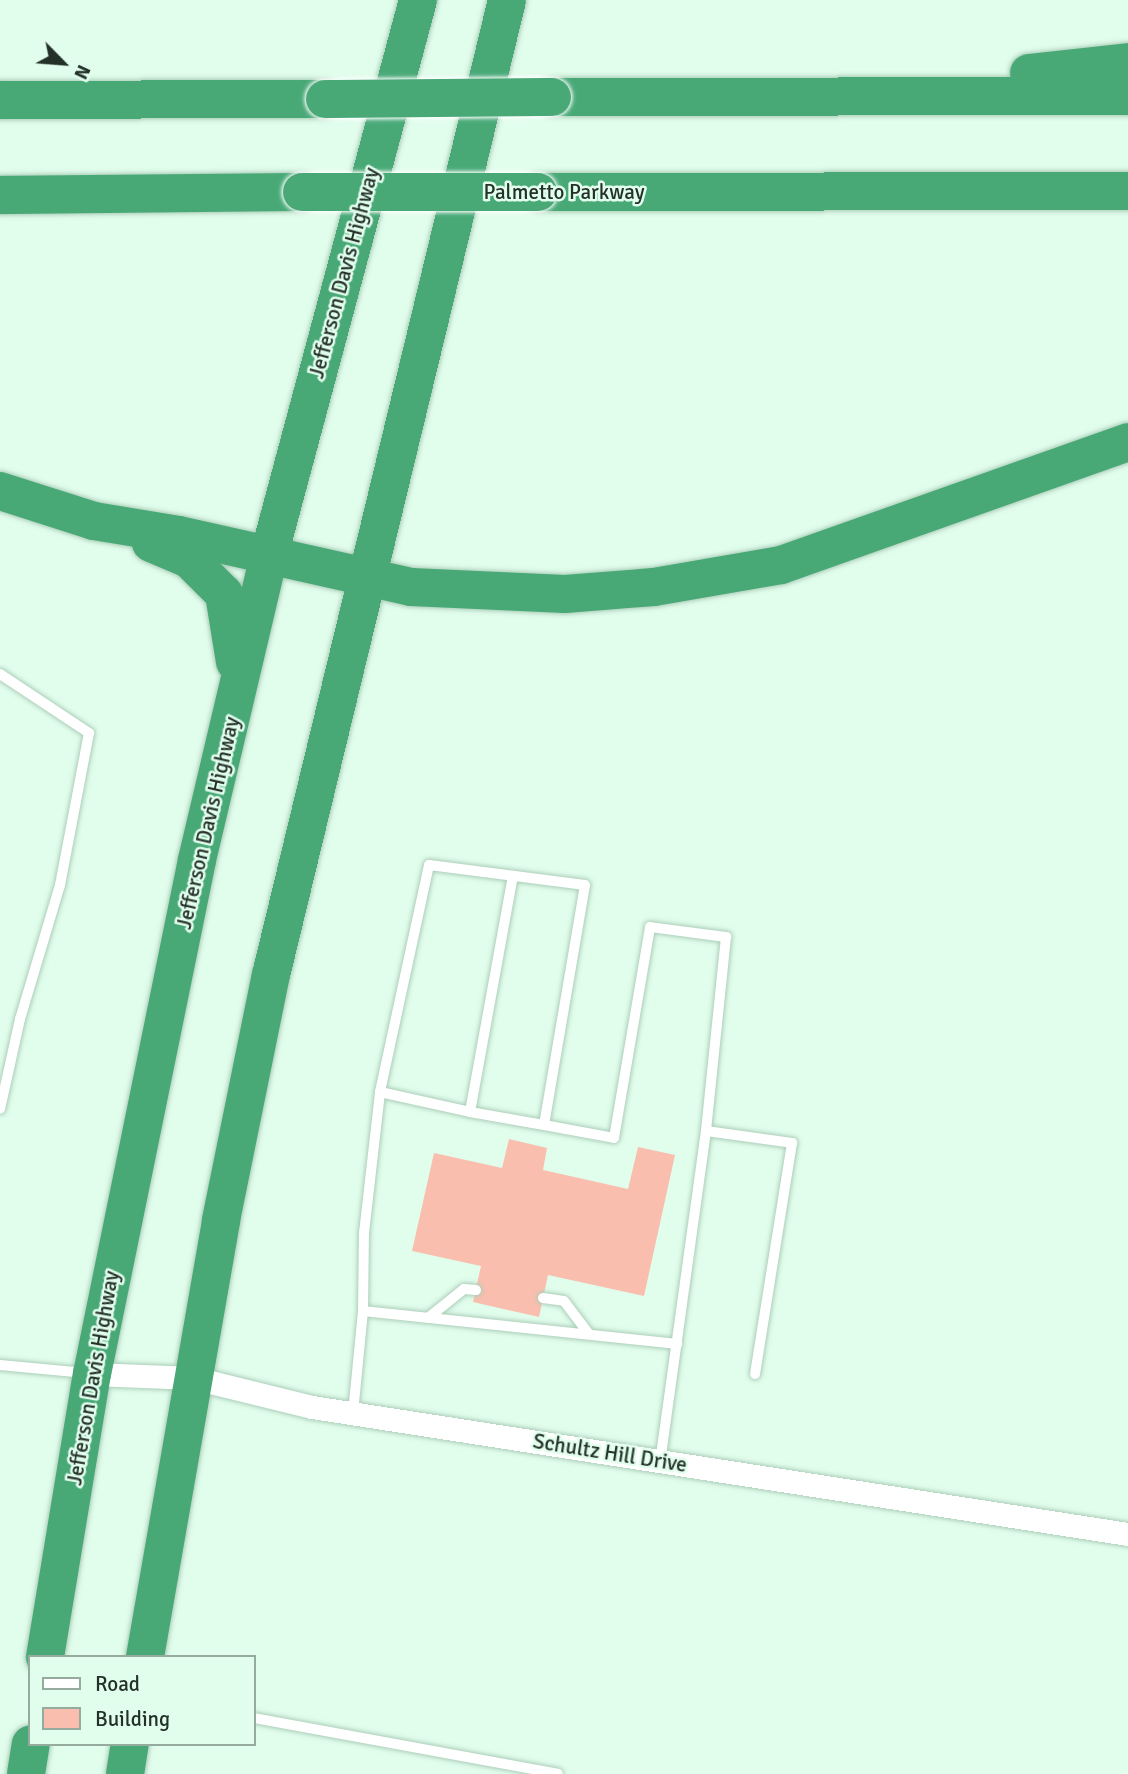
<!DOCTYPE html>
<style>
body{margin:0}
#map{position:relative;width:1128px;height:1774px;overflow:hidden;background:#e1fdec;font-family:Signika,sans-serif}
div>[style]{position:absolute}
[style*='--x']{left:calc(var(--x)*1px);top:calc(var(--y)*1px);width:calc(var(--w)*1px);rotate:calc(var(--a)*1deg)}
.building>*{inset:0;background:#fabeae}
.roads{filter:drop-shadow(0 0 2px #acceb9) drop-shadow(0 0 2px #acceb9)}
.lane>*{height:10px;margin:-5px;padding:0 5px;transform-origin:5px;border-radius:5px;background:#fff}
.street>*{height:23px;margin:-11.5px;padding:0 11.5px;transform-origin:11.5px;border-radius:11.5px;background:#fff}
.highway>*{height:38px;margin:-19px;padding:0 19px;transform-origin:19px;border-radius:19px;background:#48a977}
.bridges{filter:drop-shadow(0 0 2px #fff) drop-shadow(0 0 2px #fff)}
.highway-bridge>*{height:38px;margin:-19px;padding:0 19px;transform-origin:19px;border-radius:19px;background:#48a977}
span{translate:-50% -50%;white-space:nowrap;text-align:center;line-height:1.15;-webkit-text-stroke:5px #e1fdec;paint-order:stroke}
.street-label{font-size:21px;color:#233129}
.legend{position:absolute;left:28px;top:1655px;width:228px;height:91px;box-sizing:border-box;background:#e1fdec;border:2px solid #95ab9e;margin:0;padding:9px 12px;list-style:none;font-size:21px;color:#233129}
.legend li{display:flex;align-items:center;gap:14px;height:35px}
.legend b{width:35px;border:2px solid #95ab9e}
.north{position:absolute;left:28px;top:28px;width:70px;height:70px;-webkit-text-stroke:5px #e1fdec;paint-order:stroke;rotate:115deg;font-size:19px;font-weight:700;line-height:28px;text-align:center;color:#233129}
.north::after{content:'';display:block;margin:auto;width:24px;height:32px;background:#233129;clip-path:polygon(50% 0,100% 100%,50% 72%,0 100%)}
</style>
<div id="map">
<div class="building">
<i style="clip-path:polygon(509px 1139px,547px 1148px,543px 1170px,628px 1189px,638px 1147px,675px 1155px,644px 1296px,548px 1275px,539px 1317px,473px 1302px,481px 1266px,412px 1251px,434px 1153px,502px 1168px)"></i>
</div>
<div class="roads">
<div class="lane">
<i style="--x:0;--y:674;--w:107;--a:33.5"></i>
<i style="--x:89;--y:733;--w:155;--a:100.8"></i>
<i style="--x:60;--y:885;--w:140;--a:106.6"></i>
<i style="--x:20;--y:1019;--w:92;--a:102.5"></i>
<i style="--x:470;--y:1112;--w:240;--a:-79.7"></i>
<i style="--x:544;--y:1125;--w:243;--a:-80.3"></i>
<i style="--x:585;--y:885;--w:157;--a:-172.7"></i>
<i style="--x:429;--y:865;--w:232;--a:102.2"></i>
<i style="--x:380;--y:1092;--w:92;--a:12.5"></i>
<i style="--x:470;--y:1112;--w:75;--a:10"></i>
<i style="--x:544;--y:1125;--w:71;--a:10.5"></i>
<i style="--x:614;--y:1138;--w:214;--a:-80.3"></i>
<i style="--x:650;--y:927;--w:77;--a:7.5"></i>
<i style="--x:726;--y:937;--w:195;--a:95.9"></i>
<i style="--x:706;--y:1131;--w:333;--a:97.9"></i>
<i style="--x:706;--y:1131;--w:87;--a:7.9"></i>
<i style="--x:792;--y:1143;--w:234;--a:99.1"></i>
<i style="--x:543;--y:1298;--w:21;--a:8"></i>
<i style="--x:564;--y:1301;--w:41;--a:52.9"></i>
<i style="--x:363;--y:1311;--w:78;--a:-89.3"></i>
<i style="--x:364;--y:1233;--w:142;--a:-83.5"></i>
<i style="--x:428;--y:1318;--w:46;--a:-38.9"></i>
<i style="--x:464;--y:1289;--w:12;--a:5"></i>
<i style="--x:0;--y:1365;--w:86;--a:5.3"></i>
<i style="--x:353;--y:1413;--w:102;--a:-84.4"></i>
<i style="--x:363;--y:1311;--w:316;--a:6"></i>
<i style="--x:254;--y:1718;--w:309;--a:10.4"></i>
</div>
<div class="street">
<i style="--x:92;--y:1374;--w:102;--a:2.2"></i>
<i style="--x:194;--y:1378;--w:122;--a:13.8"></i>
<i style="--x:312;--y:1407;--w:826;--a:8.85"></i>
</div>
<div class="highway">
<i style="--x:1029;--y:73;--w:100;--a:-6.3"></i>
<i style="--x:552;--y:97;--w:576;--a:-0.1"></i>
<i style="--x:0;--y:100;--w:325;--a:-0.2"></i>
<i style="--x:538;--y:192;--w:590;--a:-0.1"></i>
<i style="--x:0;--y:195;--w:302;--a:-0.6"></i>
<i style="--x:0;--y:491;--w:99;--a:17.7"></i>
<i style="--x:94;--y:521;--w:86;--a:9.4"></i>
<i style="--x:179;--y:535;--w:238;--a:12.6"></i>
<i style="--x:411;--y:587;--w:154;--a:2.6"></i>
<i style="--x:565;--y:594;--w:89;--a:-4.5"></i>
<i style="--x:654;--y:587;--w:129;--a:-9.8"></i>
<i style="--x:781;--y:565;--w:368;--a:-19.5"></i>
<i style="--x:151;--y:543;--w:41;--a:22.8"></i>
<i style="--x:189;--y:559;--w:49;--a:45"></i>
<i style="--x:224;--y:594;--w:69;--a:80.8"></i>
<i style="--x:45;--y:1657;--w:287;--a:-80.6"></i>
<i style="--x:92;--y:1374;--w:525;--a:-78.45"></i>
<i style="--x:197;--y:860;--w:313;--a:-76.7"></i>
<i style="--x:269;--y:555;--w:575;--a:-74.97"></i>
<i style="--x:145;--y:1657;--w:444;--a:-80.1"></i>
<i style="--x:221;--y:1220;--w:250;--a:-78.5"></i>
<i style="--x:271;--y:975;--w:1003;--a:-76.39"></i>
<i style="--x:26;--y:1774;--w:30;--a:-81"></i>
<i style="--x:125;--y:1774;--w:30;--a:-81"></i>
</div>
</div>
<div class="bridges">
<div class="highway-bridge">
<i style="--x:325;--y:99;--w:227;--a:-0.5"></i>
<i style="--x:302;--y:192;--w:236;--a:0"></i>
</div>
</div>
<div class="street-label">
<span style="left:564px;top:192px">Palmetto Parkway</span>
<span style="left:344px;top:273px;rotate:-75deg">Jefferson Davis Highway</span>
<span style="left:208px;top:823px;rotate:-77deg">Jefferson Davis Highway</span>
<span style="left:93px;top:1378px;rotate:-80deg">Jefferson Davis Highway</span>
<span style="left:610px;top:1453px;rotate:9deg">Schultz Hill Drive</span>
</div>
<ul class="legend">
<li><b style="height:9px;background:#fff"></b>Road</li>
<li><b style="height:19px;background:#fabeae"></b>Building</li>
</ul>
<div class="north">N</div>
</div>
